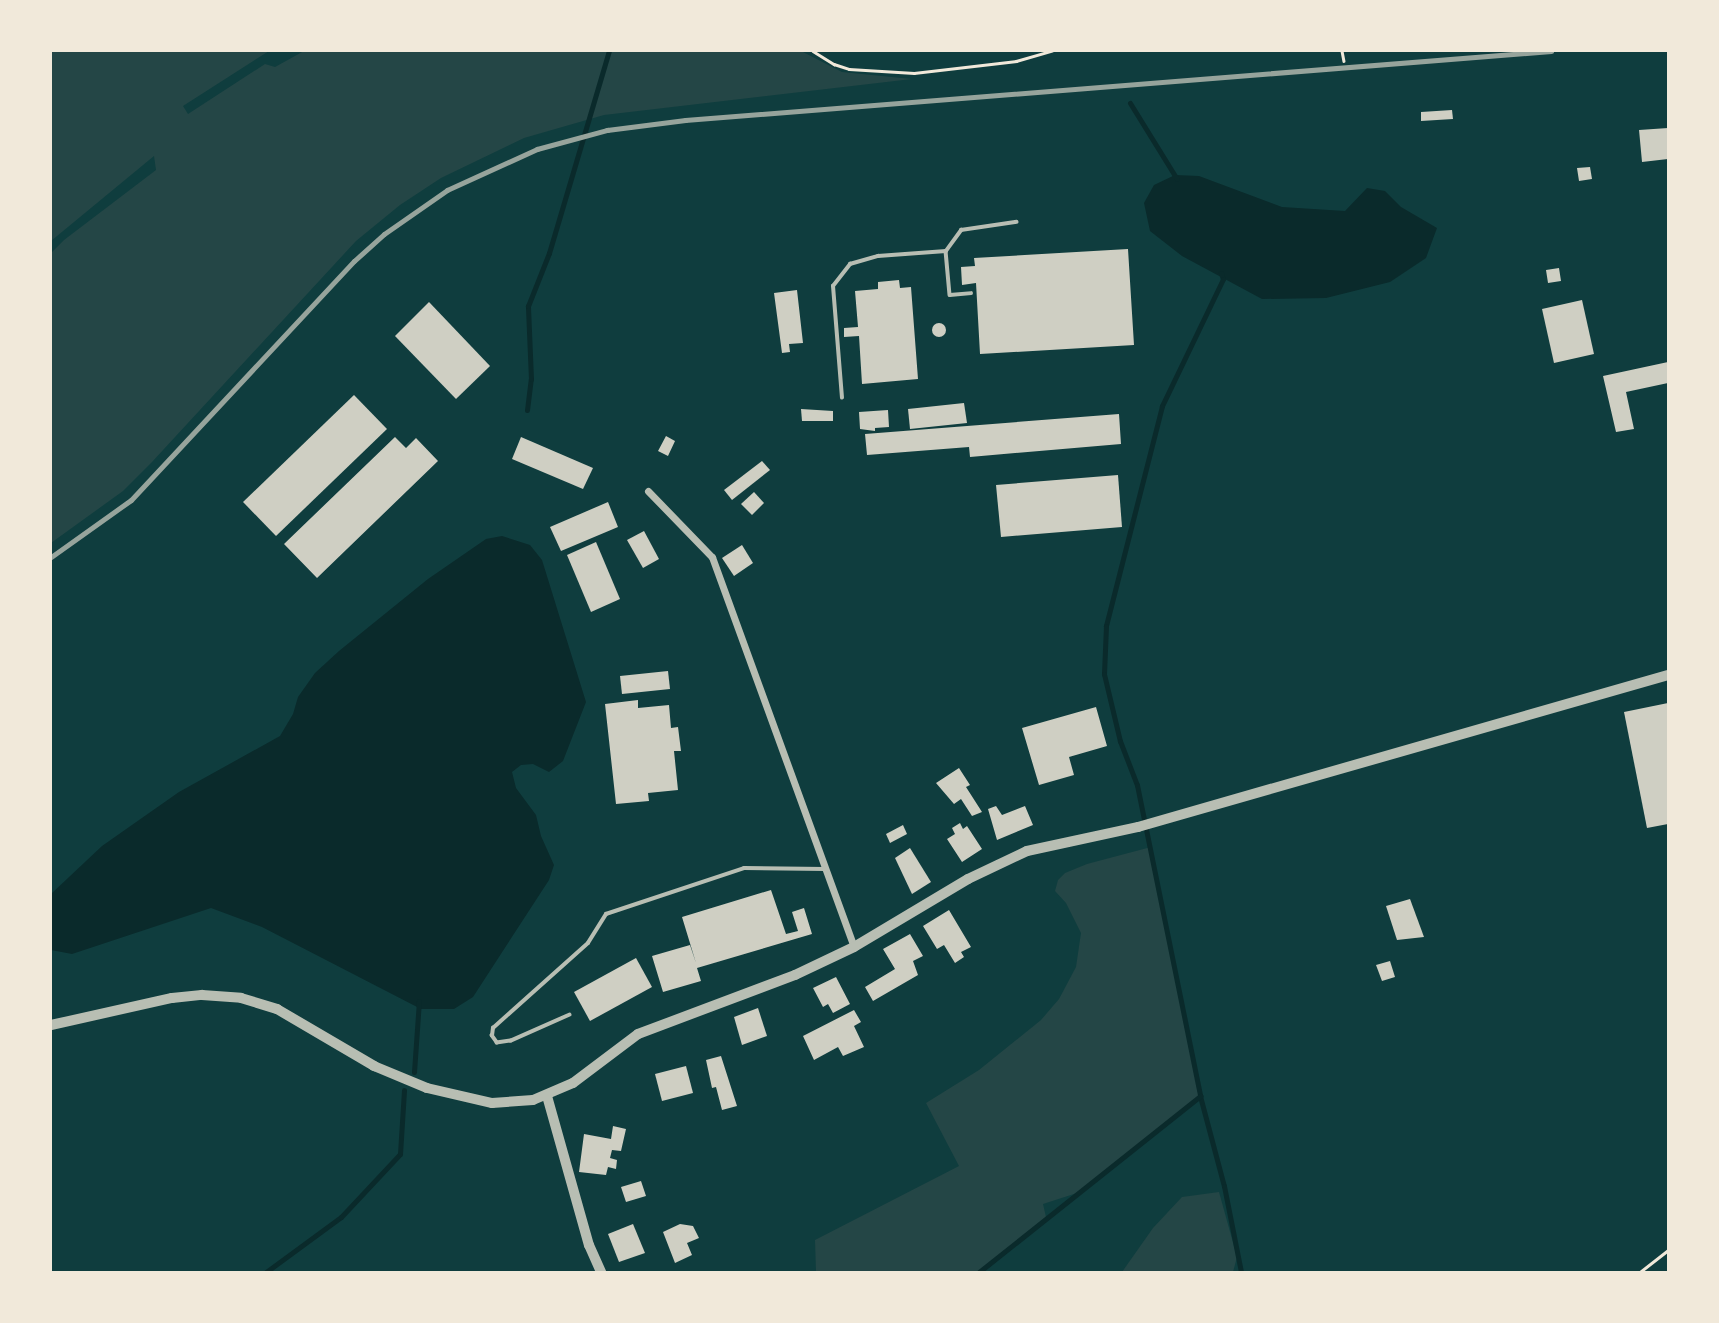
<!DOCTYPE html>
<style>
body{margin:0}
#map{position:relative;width:1719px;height:1323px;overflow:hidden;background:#0f3d3e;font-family:"PT Sans Narrow",sans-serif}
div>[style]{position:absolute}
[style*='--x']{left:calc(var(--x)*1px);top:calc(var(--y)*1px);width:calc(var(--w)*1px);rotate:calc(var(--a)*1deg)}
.green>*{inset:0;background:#244646}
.water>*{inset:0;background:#0a2a2b}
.stream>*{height:5px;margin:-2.5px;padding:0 2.5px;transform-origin:2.5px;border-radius:2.5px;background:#0a2a2b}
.building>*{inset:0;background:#cfcfc3}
.round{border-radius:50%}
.path>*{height:2.5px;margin:-1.25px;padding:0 1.25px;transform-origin:1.25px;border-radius:1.25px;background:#f1e9da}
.service>*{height:3.5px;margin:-1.75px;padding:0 1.75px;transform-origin:1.75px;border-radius:1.75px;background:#b8beb3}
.minor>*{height:7px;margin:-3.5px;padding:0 3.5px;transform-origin:3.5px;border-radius:3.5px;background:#b8beb3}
.tertiary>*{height:10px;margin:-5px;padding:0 5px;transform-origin:5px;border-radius:5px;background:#b8beb3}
.rail>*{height:5px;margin:-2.5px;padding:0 2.5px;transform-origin:2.5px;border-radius:2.5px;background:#97a49c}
span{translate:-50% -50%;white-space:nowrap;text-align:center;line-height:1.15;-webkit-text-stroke:7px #f1e9da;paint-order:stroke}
.frame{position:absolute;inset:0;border:52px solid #f1e9da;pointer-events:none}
</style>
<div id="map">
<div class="green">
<i style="clip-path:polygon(51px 51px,269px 51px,183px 106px,188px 114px,265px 64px,275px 67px,304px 51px,801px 51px,842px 72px,912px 79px,604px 115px,524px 138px,441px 178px,400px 205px,356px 241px,152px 462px,123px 491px,51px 543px,51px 253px,64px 240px,156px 170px,154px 156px,51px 241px)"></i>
<i style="clip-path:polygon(1151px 847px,1201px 1098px,1077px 1193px,1043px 1204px,1046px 1217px,979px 1272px,816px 1272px,815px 1240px,959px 1166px,926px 1103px,979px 1070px,1041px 1020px,1059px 999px,1076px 967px,1081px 933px,1066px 903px,1055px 891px,1058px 880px,1065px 873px,1087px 864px)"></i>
<i style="clip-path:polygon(1219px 1192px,1237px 1257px,1233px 1272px,1122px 1272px,1153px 1228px,1182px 1197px)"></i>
</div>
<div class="water">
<i style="clip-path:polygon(1175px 175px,1199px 176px,1282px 207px,1345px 211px,1367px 188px,1385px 191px,1401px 207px,1437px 228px,1426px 258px,1390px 282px,1326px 298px,1262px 299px,1182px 256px,1150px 231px,1144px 203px,1154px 185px)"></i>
<i style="clip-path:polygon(502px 536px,530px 545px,542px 560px,586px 702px,563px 761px,549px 772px,533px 764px,521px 765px,512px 772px,516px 788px,536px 815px,541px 836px,554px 865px,549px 880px,473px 997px,454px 1009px,421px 1009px,262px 927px,211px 908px,72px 954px,51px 950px,51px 894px,102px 846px,179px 792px,280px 736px,293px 714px,298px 697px,315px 673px,339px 651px,428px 579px,486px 539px)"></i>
</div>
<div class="stream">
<i style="--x:1130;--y:103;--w:89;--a:58.3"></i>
<i style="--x:1221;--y:273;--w:6;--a:72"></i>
<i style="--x:1223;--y:279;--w:141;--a:115.7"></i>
<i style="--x:1162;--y:406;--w:227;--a:104.3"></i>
<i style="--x:1106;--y:626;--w:48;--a:92.4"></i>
<i style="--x:1104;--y:674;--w:69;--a:76.6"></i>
<i style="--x:1120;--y:741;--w:47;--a:68.9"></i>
<i style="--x:1137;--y:785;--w:317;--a:78.5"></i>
<i style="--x:1200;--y:1096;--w:93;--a:75.1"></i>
<i style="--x:1224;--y:1186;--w:88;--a:78.8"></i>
<i style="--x:527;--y:410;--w:31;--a:-83"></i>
<i style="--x:531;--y:379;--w:73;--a:-92.4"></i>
<i style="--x:528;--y:306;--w:57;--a:-68.4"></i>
<i style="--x:549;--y:253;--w:211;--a:-73.5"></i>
<i style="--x:414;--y:1072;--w:71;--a:-86"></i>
<i style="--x:266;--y:1272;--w:93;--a:-36.3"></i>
<i style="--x:341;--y:1217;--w:86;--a:-46.9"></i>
<i style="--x:400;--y:1154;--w:64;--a:-86.4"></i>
<i style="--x:979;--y:1272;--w:283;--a:-38.5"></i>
</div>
<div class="building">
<i style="clip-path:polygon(1452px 110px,1453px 119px,1421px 121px,1421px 112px)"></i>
<i style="clip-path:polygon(1668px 128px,1668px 159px,1642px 162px,1639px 130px)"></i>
<i style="clip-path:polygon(1590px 167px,1592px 179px,1579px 181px,1577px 168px)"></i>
<i style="clip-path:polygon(1128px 249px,1134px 345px,980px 354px,976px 283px,962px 285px,961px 267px,975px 266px,974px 258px)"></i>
<i style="clip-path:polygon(1559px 268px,1561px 281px,1548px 283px,1546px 270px)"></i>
<i style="clip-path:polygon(899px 280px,900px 288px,911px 287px,918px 379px,862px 384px,859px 336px,844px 337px,844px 328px,858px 327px,855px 291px,878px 289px,878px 282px)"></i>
<i style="clip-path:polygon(797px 290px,803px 343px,789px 344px,790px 352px,782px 353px,774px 293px)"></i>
<i style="clip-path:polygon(1582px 300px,1594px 354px,1554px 363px,1542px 309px)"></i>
<i style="clip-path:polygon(429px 302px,490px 366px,456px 399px,395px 336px)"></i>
<i class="round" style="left:932px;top:323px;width:14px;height:14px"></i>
<i style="clip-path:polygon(1668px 362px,1668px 383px,1626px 392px,1634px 429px,1616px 432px,1603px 376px)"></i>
<i style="clip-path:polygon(354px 395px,387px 429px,276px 536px,243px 502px)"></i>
<i style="clip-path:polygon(964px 403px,967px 423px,910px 429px,908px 409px)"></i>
<i style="clip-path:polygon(801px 409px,833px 411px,833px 421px,802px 421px)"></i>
<i style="clip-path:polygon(888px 410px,889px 427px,875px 428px,875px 431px,860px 429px,859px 412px)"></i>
<i style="clip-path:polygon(1119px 414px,1121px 444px,970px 457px,969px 447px,867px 455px,865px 434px)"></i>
<i style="clip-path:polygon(666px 436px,675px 441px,668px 456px,658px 451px)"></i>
<i style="clip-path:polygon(395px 437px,406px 448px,416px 438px,438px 461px,317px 578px,284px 544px)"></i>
<i style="clip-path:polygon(521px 437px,593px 468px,583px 489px,512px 459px)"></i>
<i style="clip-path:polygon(762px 461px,770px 470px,732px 500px,724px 490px)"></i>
<i style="clip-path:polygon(1118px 475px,1122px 527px,1001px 537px,996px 485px)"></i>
<i style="clip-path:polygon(754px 492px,764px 503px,752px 515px,741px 504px)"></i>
<i style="clip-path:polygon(608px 502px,618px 527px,561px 551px,550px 527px)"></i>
<i style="clip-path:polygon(644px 531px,659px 559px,643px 568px,627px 540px)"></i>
<i style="clip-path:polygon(596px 542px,620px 599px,591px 612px,567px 555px)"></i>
<i style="clip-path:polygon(742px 545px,753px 563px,734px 576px,722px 558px)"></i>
<i style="clip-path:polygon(668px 671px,670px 689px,622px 694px,620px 676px)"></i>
<i style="clip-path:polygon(638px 700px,638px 708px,669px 705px,671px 728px,678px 727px,681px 751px,674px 751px,678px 790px,648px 793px,649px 801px,616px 804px,605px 704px)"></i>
<i style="clip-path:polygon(1668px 703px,1668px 824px,1647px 828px,1624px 712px)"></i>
<i style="clip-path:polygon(1096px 707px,1107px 746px,1069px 757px,1074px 775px,1039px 785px,1022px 728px)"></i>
<i style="clip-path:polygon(959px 768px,970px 785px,966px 787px,982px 812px,972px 816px,961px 799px,954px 804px,936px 783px)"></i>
<i style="clip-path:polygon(996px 806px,1002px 815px,1025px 806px,1033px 825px,997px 840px,988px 809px)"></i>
<i style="clip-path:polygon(960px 823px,963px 829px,967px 826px,982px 849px,962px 862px,947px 839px,955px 834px,952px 828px)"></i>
<i style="clip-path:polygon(903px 825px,907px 834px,890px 843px,886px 834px)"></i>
<i style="clip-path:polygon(910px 848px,931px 882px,912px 894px,895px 858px)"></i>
<i style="clip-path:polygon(771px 890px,786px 934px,798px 931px,792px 912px,804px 908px,812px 934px,697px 968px,701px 981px,663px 992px,652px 956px,690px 945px,696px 963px,682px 917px)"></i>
<i style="clip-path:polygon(1410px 899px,1424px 937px,1397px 940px,1386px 906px)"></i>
<i style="clip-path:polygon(949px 910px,971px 947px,961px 952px,964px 957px,955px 963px,944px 945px,937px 949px,923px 926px)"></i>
<i style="clip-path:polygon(910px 934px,923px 956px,913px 961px,918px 975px,873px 1001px,865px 987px,895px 969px,883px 949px)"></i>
<i style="clip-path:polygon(636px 958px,652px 987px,590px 1021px,574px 992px)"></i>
<i style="clip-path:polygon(1390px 961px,1395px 977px,1382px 981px,1376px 965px)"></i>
<i style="clip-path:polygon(836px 977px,850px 1004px,833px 1013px,828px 1004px,823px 1007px,813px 988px)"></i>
<i style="clip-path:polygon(758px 1008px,767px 1036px,742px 1045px,734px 1017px)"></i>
<i style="clip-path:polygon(854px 1010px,861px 1022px,854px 1026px,864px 1047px,843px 1056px,838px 1047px,814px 1060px,803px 1036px)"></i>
<i style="clip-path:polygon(721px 1056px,737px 1106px,722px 1110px,716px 1087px,712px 1088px,706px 1060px)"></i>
<i style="clip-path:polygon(686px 1066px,693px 1093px,662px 1101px,655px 1074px)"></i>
<i style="clip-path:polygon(613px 1126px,626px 1129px,621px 1151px,612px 1150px,610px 1158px,617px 1160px,616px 1169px,608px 1167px,606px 1175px,579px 1172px,584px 1134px,611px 1139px)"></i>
<i style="clip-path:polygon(641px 1181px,646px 1196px,626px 1202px,621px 1187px)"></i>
<i style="clip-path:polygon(633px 1224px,645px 1253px,619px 1262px,608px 1234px)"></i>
<i style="clip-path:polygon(680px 1224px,693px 1226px,699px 1238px,687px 1243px,692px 1255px,675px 1263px,663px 1232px)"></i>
</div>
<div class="path">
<i style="--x:813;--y:51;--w:25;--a:32"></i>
<i style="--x:834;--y:64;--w:16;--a:18"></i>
<i style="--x:849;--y:69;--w:65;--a:3.5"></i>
<i style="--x:914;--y:73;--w:103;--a:-6.7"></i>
<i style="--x:1016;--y:61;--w:37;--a:-16"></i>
<i style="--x:1342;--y:51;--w:10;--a:79"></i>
<i style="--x:1640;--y:1272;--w:36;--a:-38"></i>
</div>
<div class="service">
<i style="--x:946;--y:251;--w:26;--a:-54"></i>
<i style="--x:961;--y:230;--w:56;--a:-8.3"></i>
<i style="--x:842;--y:398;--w:112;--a:-94.6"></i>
<i style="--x:833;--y:286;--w:28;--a:-52"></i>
<i style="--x:850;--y:264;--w:29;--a:-16"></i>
<i style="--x:878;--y:256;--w:68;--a:-4.2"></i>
<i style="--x:946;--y:251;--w:44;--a:84.8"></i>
<i style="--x:950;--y:295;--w:21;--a:-5"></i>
<i style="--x:570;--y:1015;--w:64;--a:156.2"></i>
<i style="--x:511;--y:1041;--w:14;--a:172"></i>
<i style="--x:497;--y:1043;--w:9;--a:-126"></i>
<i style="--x:492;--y:1036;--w:8;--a:-83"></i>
<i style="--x:493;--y:1028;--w:127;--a:-41.8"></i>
<i style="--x:588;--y:943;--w:34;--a:-58"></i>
<i style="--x:606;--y:914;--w:145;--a:-18.4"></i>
<i style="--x:744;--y:868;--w:81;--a:0.7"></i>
</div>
<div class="minor">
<i style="--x:648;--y:491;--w:92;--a:45.9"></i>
<i style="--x:712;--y:557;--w:415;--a:70"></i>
</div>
<div class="tertiary">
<i style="--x:51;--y:1025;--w:124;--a:-12.6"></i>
<i style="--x:172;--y:998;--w:30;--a:-6"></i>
<i style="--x:202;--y:995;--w:39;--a:4"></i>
<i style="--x:241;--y:998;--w:38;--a:17"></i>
<i style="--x:277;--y:1009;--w:113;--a:30.4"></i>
<i style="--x:374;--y:1066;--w:57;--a:22.5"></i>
<i style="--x:427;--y:1088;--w:67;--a:13"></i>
<i style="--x:492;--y:1103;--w:41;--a:-4.2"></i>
<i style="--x:533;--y:1100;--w:43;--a:-23"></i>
<i style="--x:573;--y:1083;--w:81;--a:-37"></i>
<i style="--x:638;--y:1034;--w:168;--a:-20.6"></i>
<i style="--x:795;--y:975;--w:65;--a:-25.4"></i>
<i style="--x:854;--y:947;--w:133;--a:-30.8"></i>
<i style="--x:968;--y:879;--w:65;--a:-25.4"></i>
<i style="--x:1027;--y:851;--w:114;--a:-12.2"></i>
<i style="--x:1138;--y:827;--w:551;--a:-16"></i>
<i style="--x:547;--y:1096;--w:155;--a:74.3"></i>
<i style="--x:589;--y:1245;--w:30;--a:66"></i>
</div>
<div class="rail">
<i style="--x:51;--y:557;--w:98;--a:-35.5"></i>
<i style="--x:131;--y:500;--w:327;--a:-47"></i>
<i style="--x:354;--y:261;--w:40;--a:-42"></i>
<i style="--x:384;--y:234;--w:77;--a:-34.9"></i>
<i style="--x:447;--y:190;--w:99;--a:-24.5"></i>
<i style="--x:537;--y:149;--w:73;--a:-15.2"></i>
<i style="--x:607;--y:130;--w:79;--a:-7.3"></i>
<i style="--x:685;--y:120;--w:869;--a:-4.56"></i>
</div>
<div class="frame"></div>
</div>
